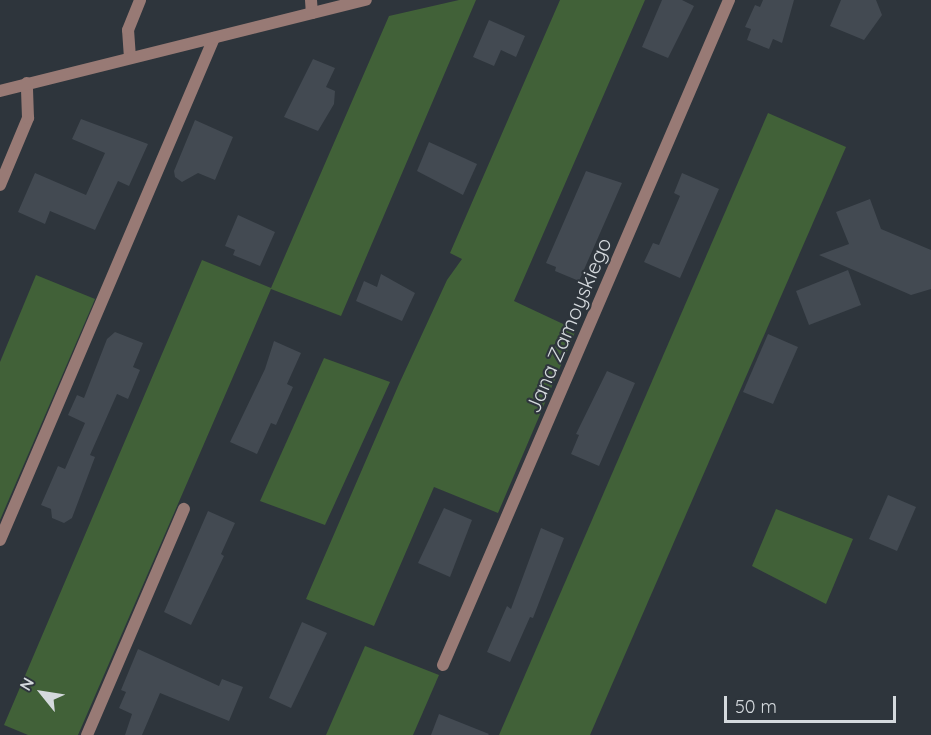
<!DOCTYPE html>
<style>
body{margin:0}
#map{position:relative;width:931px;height:735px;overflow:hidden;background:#2e353c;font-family:Quicksand,sans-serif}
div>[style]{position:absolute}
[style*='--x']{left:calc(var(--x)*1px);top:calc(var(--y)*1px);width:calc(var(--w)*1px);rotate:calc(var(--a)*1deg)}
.green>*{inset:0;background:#416138}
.building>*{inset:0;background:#434a52}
.service>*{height:12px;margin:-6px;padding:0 6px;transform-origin:6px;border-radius:6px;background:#987a75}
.minor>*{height:12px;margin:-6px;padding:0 6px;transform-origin:6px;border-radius:6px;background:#987a75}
.tertiary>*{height:12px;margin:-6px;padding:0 6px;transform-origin:6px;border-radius:6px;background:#987a75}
span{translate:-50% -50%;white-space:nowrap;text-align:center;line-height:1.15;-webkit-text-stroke:4.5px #2e353c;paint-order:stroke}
.street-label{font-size:21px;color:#d4d9dd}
.north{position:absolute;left:12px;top:663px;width:60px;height:60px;-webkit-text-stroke:4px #2e353c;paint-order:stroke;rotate:300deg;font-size:16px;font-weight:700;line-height:24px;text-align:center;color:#d4d9dd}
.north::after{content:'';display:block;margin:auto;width:21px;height:27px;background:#d4d9dd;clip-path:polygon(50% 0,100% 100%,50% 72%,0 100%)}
.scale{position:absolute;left:724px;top:696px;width:172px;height:27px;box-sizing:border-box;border:3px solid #d4d9dd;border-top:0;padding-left:8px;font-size:18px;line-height:21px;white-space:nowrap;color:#d4d9dd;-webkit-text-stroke:4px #2e353c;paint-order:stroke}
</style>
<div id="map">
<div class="green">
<i style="clip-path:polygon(459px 0,476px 0,341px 316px,271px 289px,78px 735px,28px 735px,4px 725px,202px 260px,271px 288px,389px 16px)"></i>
<i style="clip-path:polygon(560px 0,645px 0,514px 301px,576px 330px,498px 513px,434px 487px,374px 626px,306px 599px,399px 384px,447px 280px,462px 259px,450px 253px)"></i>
<i style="clip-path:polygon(768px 113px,846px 147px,590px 735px,499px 735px)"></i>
<i style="clip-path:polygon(36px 275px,95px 299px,0 520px,0 362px)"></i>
<i style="clip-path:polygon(324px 358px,390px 382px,325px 525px,260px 501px)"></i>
<i style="clip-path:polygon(776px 509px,853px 539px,826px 604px,752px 566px)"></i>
<i style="clip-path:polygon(365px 646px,439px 675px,413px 735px,326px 735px)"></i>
</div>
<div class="building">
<i style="clip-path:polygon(662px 0,682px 0,694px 6px,668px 58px,642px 47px)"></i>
<i style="clip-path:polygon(763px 0,794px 0,782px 43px,773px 39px,769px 49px,747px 40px,751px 29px,745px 27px,755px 5px,760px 7px)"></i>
<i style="clip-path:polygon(841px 0,876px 0,882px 15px,864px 40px,830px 26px)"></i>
<i style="clip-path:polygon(489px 20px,525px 36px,516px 57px,501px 50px,494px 66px,473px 57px)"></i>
<i style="clip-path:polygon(313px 59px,335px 68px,326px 87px,335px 91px,334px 104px,318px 131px,284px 117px)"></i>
<i style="clip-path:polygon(81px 119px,148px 144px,129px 186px,118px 181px,95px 230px,50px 211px,45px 224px,18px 212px,35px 173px,86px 195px,105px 153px,72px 139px)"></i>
<i style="clip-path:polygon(195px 120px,233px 137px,215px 180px,198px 173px,182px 182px,175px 177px,174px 171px)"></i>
<i style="clip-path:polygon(429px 142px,477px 164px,463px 195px,417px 171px)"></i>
<i style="clip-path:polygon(586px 171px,622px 183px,579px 281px,555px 271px,556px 267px,546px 263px)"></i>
<i style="clip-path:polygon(682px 173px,719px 189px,680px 278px,644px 262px,653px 243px,659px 245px,680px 196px,674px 193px)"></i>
<i style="clip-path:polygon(870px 199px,881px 229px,931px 250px,931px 289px,911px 295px,819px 255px,849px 244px,836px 212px)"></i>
<i style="clip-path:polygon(238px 215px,275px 232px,260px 266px,233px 255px,235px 250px,225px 246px)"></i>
<i style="clip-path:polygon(848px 270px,861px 305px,809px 325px,796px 291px)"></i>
<i style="clip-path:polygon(381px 274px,415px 293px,402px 321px,356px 301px,364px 281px,377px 287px)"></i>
<i style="clip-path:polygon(115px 332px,143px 343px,133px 367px,140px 370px,128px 399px,117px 394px,90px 455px,95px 457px,72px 518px,64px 523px,52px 518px,51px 509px,41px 505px,58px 466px,65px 469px,85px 423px,68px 415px,77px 395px,84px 398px,107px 339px)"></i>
<i style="clip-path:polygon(768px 334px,798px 347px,773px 404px,743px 392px)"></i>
<i style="clip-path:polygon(274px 341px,301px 353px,287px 384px,293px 387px,276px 425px,271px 423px,257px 454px,230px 442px,265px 369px)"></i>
<i style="clip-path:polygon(607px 371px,635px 383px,599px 466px,571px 454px,579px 435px,576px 434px)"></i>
<i style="clip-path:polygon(888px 495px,916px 507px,897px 551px,869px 539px)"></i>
<i style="clip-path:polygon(444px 508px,472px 520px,450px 577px,418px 563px)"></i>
<i style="clip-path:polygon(208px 511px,235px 523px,221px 554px,224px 556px,191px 625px,164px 612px)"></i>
<i style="clip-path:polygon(541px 528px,564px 538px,533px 618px,530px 617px,510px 662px,487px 652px,507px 606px,511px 609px)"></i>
<i style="clip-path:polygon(302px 622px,327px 633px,291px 708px,269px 698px)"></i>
<i style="clip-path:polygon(138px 649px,219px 686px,222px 679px,243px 687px,229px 721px,160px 693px,142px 735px,125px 735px,132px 714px,119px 708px,126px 692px,121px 690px)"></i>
<i style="clip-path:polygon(439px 714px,489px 734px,488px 735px,431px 735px)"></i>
</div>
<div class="service">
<i style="--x:311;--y:0;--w:13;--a:86"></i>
<i style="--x:130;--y:58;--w:28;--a:-94"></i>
<i style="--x:128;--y:30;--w:32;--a:-68"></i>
<i style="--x:0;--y:185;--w:73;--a:-67.3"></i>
<i style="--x:28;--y:118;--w:35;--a:-92"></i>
<i style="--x:0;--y:540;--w:546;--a:-66.91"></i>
<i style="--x:87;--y:735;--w:246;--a:-66.8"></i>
</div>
<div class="minor">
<i style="--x:443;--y:665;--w:724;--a:-66.73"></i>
</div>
<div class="tertiary">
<i style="--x:0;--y:91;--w:377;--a:-14"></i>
</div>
<div class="street-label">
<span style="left:568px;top:325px;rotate:-67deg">Jana Zamoyskiego</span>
</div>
<div class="north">N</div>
<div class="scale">50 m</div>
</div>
